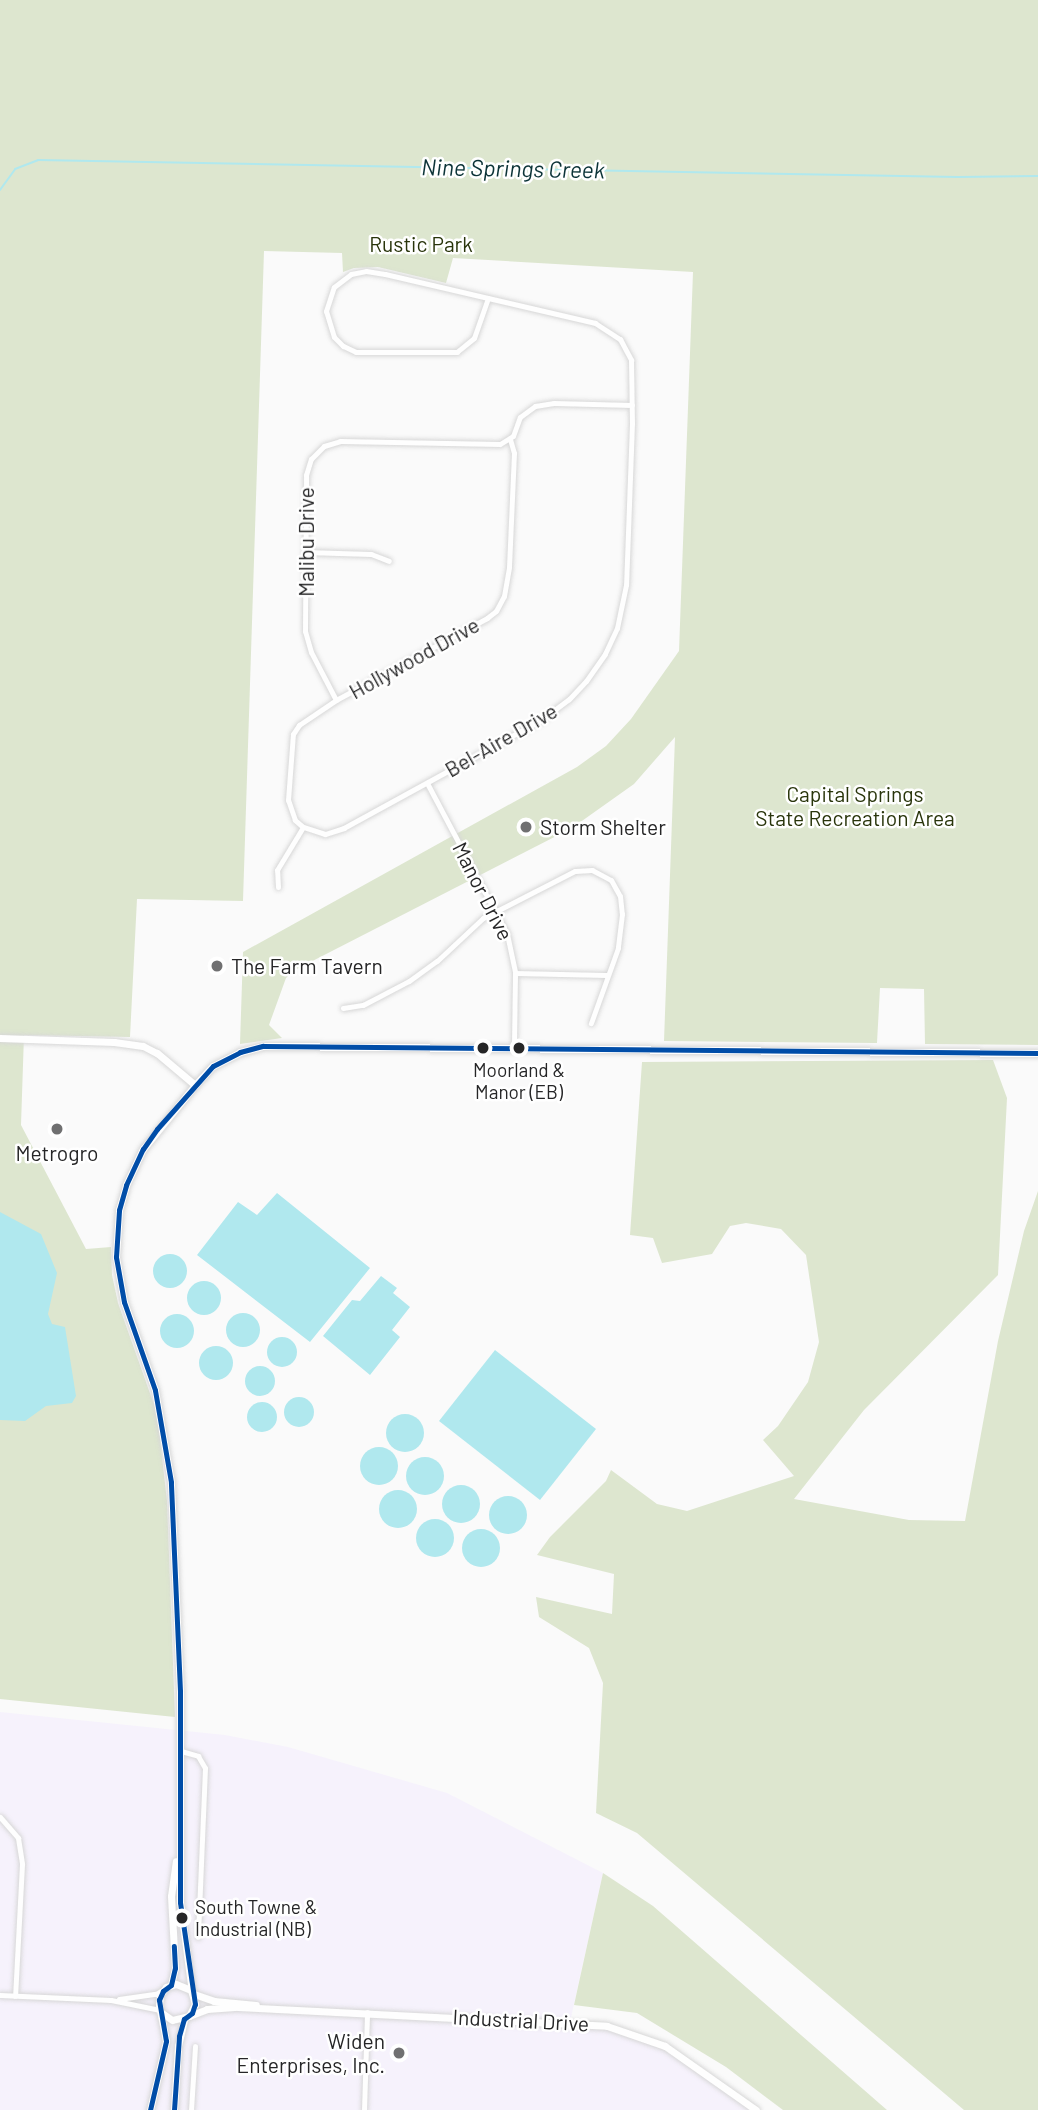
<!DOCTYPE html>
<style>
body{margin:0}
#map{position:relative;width:1038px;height:2110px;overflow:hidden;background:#fafafa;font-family:Barlow,sans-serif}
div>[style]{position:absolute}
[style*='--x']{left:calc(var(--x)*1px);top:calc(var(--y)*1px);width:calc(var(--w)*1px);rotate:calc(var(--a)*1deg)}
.industrial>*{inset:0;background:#f6f2fc}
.green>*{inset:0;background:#dde6cf}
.water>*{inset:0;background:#b0e8ee}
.round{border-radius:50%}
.stream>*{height:2px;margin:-1px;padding:0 1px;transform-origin:1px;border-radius:1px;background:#b0e8ee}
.roads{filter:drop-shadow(0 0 2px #d7d7d7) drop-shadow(0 0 2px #d7d7d7)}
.minor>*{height:5px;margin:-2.5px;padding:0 2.5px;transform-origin:2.5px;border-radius:2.5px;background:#fefefe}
.tertiary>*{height:7px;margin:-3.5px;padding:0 3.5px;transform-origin:3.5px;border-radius:3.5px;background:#fefefe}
.bus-1>*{height:5px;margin:-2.5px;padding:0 2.5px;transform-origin:2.5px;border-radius:2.5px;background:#004da8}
.dots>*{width:19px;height:19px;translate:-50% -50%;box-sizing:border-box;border:4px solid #fff;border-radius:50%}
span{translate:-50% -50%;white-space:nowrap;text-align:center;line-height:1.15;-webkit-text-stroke:5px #fff;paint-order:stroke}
.bus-label{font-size:19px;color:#262627}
.left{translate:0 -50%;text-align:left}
.park-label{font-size:21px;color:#29350b}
.street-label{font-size:21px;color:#262627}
.poi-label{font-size:21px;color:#262627}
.right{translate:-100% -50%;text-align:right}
.water-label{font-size:23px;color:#0b3337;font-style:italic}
</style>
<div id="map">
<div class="industrial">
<i style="clip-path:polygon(0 1712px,225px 1735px,288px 1747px,447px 1793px,603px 1873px,570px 2022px,594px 2024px,654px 2041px,756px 2110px,0 2110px)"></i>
</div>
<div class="green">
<i style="clip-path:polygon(0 0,1038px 0,1038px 1045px,925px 1044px,924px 989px,880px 988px,877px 1043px,664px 1041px,675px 737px,634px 784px,572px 828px,293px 971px,286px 978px,269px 1025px,282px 1038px,240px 1044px,243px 952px,577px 767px,606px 746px,631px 719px,679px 651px,693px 272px,453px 258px,446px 283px,378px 267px,354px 268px,343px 272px,342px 253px,264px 251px,243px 901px,137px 899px,130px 1037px,24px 1035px,21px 1125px,86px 1249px,111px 1247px,112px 1275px,118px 1303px,157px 1413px,167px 1501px,175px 1717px,0 1699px)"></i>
<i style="clip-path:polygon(993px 1060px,1007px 1098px,998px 1275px,864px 1410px,794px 1499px,909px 1520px,965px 1521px,998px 1341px,1024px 1231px,1038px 1191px,1038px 2110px,964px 2110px,637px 1833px,596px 1813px,603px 1683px,589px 1648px,539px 1617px,536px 1597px,612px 1614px,614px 1574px,537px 1555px,550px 1537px,606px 1481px,611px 1470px,657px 1504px,687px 1511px,794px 1476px,763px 1440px,778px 1426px,808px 1382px,819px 1342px,806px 1255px,781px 1229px,746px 1223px,730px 1226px,712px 1254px,662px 1263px,653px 1238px,630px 1235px,642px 1062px)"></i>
<i style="clip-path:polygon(603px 1873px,653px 1906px,887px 2110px,783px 2110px,726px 2067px,637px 2013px,574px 2005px)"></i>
</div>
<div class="water">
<i style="clip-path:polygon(277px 1193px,370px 1268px,310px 1342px,197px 1255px,238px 1202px,257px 1215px)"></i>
<i style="clip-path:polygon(0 1212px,41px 1234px,57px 1273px,48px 1314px,52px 1324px,65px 1327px,76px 1396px,72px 1403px,46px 1406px,25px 1421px,0 1420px)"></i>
<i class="round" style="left:153px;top:1254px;width:34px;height:34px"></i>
<i style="clip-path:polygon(381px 1276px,397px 1288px,393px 1293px,410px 1307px,392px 1330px,400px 1337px,370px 1375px,323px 1336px,352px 1300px,360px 1301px)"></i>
<i class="round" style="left:187px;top:1281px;width:34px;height:34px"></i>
<i class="round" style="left:226px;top:1313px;width:34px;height:34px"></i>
<i class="round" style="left:160px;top:1314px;width:34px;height:34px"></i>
<i class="round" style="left:267px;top:1337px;width:30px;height:30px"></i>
<i class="round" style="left:199px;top:1346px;width:34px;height:34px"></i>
<i style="clip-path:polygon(495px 1350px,596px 1429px,540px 1500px,439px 1421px)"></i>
<i class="round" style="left:245px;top:1366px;width:30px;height:30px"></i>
<i class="round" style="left:284px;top:1397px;width:30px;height:30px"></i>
<i class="round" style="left:247px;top:1402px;width:30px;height:30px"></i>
<i class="round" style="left:386px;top:1414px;width:38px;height:38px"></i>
<i class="round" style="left:360px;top:1447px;width:38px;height:38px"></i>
<i class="round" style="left:406px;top:1457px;width:38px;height:38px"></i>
<i class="round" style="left:442px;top:1485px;width:38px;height:38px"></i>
<i class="round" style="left:379px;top:1490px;width:38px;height:38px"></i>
<i class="round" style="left:489px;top:1496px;width:38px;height:38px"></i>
<i class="round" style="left:416px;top:1519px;width:38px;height:38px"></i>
<i class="round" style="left:462px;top:1529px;width:38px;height:38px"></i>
</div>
<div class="stream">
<i style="--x:0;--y:190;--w:26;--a:-54"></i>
<i style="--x:15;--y:169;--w:25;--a:-21"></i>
<i style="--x:38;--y:160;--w:920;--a:1.06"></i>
<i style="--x:958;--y:177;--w:80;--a:-0.7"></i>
</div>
<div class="roads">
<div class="minor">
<i style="--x:488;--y:298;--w:42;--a:109.3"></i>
<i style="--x:474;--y:338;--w:22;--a:141"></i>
<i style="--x:457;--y:352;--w:101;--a:180"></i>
<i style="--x:356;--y:352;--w:14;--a:-155"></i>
<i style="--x:343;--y:346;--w:13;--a:-135"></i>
<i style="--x:334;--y:337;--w:27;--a:-107"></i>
<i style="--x:326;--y:311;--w:25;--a:-72"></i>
<i style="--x:334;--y:287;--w:21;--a:-37"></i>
<i style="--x:351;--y:274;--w:15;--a:-11"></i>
<i style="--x:366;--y:271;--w:19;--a:9"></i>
<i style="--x:385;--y:274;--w:216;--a:13.1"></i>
<i style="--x:595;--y:323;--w:30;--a:33"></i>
<i style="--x:620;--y:339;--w:24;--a:62"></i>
<i style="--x:631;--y:360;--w:63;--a:89.1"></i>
<i style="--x:632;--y:423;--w:162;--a:92.1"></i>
<i style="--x:626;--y:585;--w:44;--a:101.8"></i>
<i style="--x:617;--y:628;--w:29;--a:115"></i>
<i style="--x:605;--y:654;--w:33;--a:125"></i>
<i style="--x:586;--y:681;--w:25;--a:133"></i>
<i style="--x:569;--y:699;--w:35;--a:143"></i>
<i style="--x:541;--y:720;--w:225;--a:151.3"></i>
<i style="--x:344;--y:828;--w:20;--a:162"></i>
<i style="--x:325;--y:834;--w:23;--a:-162"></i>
<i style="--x:303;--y:827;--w:11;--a:-139"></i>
<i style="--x:295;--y:820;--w:21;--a:-109"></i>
<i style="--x:288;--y:800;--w:66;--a:-85.7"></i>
<i style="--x:293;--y:734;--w:11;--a:-56"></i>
<i style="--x:299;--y:725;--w:45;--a:-34"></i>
<i style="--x:336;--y:700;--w:172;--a:-28.5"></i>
<i style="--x:487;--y:618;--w:11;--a:-38"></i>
<i style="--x:496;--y:611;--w:17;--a:-62"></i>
<i style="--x:504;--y:596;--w:29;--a:-80"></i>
<i style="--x:509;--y:567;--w:114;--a:-87.5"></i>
<i style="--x:514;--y:453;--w:15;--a:-106"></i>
<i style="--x:305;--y:552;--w:66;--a:1.7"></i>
<i style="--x:371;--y:554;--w:19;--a:21"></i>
<i style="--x:336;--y:700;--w:54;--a:-117.5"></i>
<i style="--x:311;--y:652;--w:22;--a:-106"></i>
<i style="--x:305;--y:631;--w:156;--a:-89.6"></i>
<i style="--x:306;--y:475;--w:17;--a:-73"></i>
<i style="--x:311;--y:459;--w:18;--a:-45"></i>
<i style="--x:324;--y:446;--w:17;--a:-17"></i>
<i style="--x:340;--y:441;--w:160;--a:1.1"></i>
<i style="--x:500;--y:444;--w:15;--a:-32"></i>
<i style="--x:513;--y:436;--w:20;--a:-70"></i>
<i style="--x:520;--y:417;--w:19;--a:-36"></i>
<i style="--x:535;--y:406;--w:19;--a:-9"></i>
<i style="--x:554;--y:403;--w:78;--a:1.5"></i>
<i style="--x:427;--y:783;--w:171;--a:62.1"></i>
<i style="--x:507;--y:934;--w:40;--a:78"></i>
<i style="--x:515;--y:973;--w:74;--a:90.8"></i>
<i style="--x:278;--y:887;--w:17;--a:-93"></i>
<i style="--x:277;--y:870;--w:50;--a:-58.8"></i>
<i style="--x:515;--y:973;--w:91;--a:1.3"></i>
<i style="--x:343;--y:1008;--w:20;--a:-9"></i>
<i style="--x:363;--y:1005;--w:52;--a:-27.6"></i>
<i style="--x:409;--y:981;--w:34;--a:-36"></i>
<i style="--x:437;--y:961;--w:63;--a:-43.1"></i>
<i style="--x:483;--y:918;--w:103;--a:-27.1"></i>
<i style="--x:575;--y:871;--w:17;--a:-3"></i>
<i style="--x:592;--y:870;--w:21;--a:28"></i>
<i style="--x:611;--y:880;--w:18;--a:61"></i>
<i style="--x:620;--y:896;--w:18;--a:84"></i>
<i style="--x:622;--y:914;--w:34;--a:97"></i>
<i style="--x:618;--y:948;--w:80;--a:109.8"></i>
<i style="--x:181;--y:1751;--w:18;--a:16"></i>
<i style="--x:198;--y:1756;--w:14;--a:60"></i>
<i style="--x:205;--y:1768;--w:169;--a:92.4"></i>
<i style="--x:0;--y:1817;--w:28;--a:49"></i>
<i style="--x:18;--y:1838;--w:26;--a:81"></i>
<i style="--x:22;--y:1864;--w:132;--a:93"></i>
<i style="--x:0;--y:1995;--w:111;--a:2.6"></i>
<i style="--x:111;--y:2000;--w:50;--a:11.5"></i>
<i style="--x:119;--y:1999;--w:37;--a:-8"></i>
<i style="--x:156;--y:1994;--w:9;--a:-32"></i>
<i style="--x:191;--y:2110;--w:64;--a:-86.4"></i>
<i style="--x:364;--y:2110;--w:98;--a:-88.2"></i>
</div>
<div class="tertiary">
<i style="--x:0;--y:1038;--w:114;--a:2"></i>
<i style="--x:114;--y:1042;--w:29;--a:8"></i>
<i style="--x:143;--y:1046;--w:16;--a:27"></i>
<i style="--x:157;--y:1053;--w:50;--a:40.1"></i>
<i style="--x:171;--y:1985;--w:17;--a:-77"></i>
<i style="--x:175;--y:1968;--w:72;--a:-93.2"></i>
<i style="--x:171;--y:1896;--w:35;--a:-82"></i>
<i style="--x:192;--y:1992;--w:91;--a:-97.6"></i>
<i style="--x:180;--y:1902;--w:211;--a:-90"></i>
<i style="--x:180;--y:1691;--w:209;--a:-92.5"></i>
<i style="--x:171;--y:1482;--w:93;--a:-99.9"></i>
<i style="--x:155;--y:1390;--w:93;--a:-109.4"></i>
<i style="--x:124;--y:1302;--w:46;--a:-100.1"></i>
<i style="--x:116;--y:1257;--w:47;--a:-86.3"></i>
<i style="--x:119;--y:1210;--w:26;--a:-74"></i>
<i style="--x:126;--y:1185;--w:40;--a:-65"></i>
<i style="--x:143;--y:1149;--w:82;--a:-50.9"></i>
<i style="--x:195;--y:1085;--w:26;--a:-47"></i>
<i style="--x:213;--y:1066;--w:30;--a:-27"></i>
<i style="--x:240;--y:1052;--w:24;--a:-15"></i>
<i style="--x:263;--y:1046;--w:775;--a:0.52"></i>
<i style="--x:194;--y:1994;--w:21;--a:19"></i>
<i style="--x:214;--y:2001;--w:42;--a:5.4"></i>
<i style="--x:189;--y:2016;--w:19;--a:-21"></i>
<i style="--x:207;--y:2009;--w:31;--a:-4"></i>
<i style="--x:238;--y:2007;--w:369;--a:2.9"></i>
<i style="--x:607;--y:2026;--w:61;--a:19"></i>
<i style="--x:665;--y:2046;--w:111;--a:35.1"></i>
<i style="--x:150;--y:2110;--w:71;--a:-76.9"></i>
<i style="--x:166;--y:2041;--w:37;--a:-101"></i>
<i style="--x:159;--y:2005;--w:10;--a:-84"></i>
<i style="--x:160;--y:1995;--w:10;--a:-53"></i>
<i style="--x:166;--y:1987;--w:10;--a:-17"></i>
<i style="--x:176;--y:1984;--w:16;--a:22"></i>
<i style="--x:191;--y:1990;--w:15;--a:74"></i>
<i style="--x:195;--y:2004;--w:13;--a:117"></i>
<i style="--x:189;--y:2016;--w:17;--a:167"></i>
<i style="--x:172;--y:2020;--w:12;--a:-145"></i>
<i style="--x:174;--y:2110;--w:64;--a:-86.4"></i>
<i style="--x:178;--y:2046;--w:28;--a:-77"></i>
</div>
</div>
<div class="bus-1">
<i style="--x:150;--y:2110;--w:71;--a:-76.9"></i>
<i style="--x:166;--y:2041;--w:42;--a:-99.7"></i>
<i style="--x:159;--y:2000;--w:10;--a:-66"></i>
<i style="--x:163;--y:1991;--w:10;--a:-37"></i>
<i style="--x:171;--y:1985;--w:17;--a:-77"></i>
<i style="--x:175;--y:1968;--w:22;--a:-93"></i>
<i style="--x:174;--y:2110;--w:74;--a:-86.1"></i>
<i style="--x:179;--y:2036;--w:18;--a:-74"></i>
<i style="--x:184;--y:2019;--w:10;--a:-37"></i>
<i style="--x:192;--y:2013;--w:9;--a:-72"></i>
<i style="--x:195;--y:2004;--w:103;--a:-98.4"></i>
<i style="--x:180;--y:1902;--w:211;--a:-90"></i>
<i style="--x:180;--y:1691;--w:209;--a:-92.5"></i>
<i style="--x:171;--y:1482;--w:93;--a:-99.9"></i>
<i style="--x:155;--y:1390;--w:93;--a:-109.4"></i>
<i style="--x:124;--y:1302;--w:46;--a:-100.1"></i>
<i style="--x:116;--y:1257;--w:47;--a:-86.3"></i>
<i style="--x:119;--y:1210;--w:26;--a:-74"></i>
<i style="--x:126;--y:1185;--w:40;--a:-65"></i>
<i style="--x:143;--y:1149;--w:24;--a:-55"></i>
<i style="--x:157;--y:1129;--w:84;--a:-48.4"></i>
<i style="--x:213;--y:1066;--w:30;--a:-27"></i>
<i style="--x:240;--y:1052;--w:24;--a:-15"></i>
<i style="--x:263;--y:1046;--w:775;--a:0.52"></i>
</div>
<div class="dots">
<i style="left:526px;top:827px;background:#707071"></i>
<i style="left:217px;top:966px;background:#707071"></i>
<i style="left:483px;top:1048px;background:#262627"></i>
<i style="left:519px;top:1048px;background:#262627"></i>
<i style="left:57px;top:1129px;background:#707071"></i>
<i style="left:182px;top:1918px;background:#262627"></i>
<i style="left:399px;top:2053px;background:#707071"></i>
</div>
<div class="bus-label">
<span style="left:519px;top:1081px">Moorland &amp;<br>Manor (EB)</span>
<span class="left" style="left:195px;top:1918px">South Towne &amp;<br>Industrial (NB)</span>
</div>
<div class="park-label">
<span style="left:421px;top:244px">Rustic Park</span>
<span style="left:855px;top:806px">Capital Springs<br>State Recreation Area</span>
</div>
<div class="street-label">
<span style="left:306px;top:542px;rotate:-90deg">Malibu Drive</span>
<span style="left:414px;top:658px;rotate:-29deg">Hollywood Drive</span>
<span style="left:501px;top:740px;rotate:-30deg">Bel-Aire Drive</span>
<span style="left:483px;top:891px;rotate:63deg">Manor Drive</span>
<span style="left:521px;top:2020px;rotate:3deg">Industrial Drive</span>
</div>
<div class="poi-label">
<span class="left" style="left:540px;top:827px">Storm Shelter</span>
<span class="left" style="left:231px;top:966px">The Farm Tavern</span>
<span style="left:57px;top:1153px">Metrogro</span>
<span class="right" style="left:385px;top:2053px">Widen<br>Enterprises, Inc.</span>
</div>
<div class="water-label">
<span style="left:513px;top:168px;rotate:1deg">Nine Springs Creek</span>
</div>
</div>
